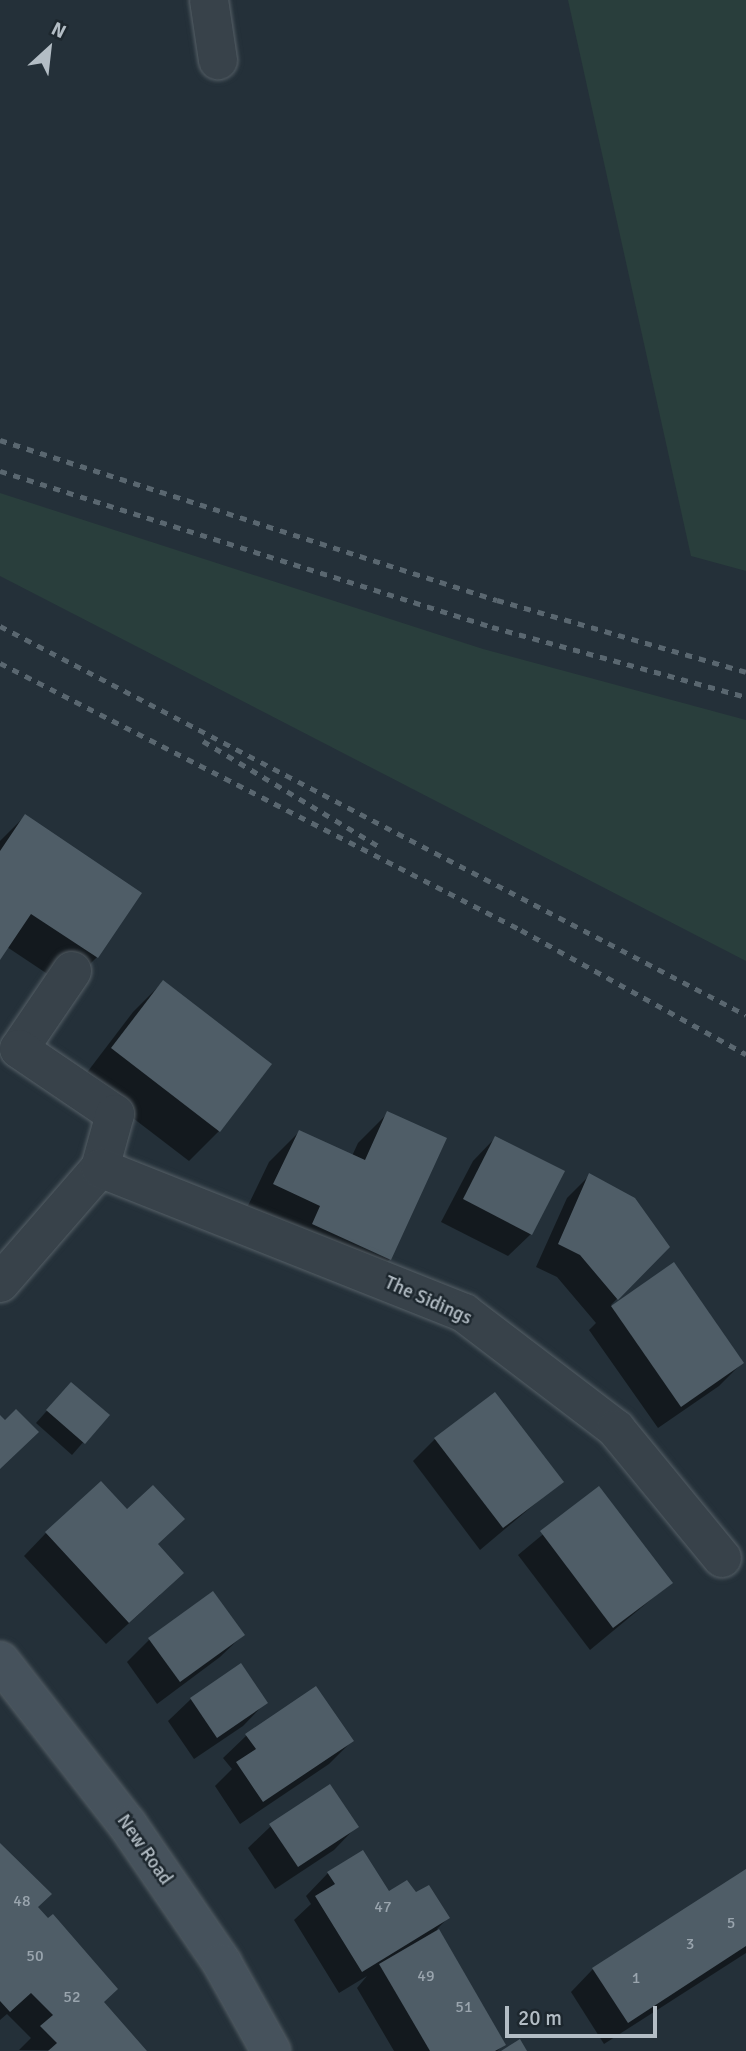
<!DOCTYPE html>
<style>
body{margin:0}
#map{position:relative;width:746px;height:2051px;overflow:hidden;background:#243039;font-family:Signika,sans-serif}
div>[style]{position:absolute}
[style*='--x']{left:calc(var(--x)*1px);top:calc(var(--y)*1px);width:calc(var(--w)*1px);rotate:calc(var(--a)*1deg)}
.green>*{inset:0;background:#293e3c}
.shadow>*{inset:0;background:#0007}
.building>*{inset:0;background:#4f5d67}
.roads{filter:drop-shadow(0 0 2px #566067) drop-shadow(0 0 2px #566067)}
.minor>*{height:38px;margin:-19px;padding:0 19px;transform-origin:19px;border-radius:19px;background:#38424a}
.secondary>*{height:38px;margin:-19px;padding:0 19px;transform-origin:19px;border-radius:19px;background:#46525c}
.rail>*{height:5px;margin-top:-2.5px;transform-origin:0;background:repeating-linear-gradient(90deg,#5a6770 0 7px,transparent 0 14px)}
span{translate:-50% -50%;white-space:nowrap;text-align:center;line-height:1.15;-webkit-text-stroke:5px #1d272e;paint-order:stroke}
.number-label{font-size:16px;color:#9aa5ae}
.number-label span{-webkit-text-stroke-width:0}
.street-label{font-size:19px;color:#b3bdc5}
.north{position:absolute;left:14px;top:14px;width:70px;height:70px;-webkit-text-stroke:5px #1d272e;paint-order:stroke;rotate:27deg;font-size:19px;font-weight:700;line-height:28px;text-align:center;color:#b3bdc5}
.north::after{content:'';display:block;margin:auto;width:24px;height:32px;background:#b3bdc5;clip-path:polygon(50% 0,100% 100%,50% 72%,0 100%)}
.scale{position:absolute;left:505px;top:2006px;width:152px;height:32px;box-sizing:border-box;border:4px solid #b3bdc5;border-top:0;padding-left:9px;font-size:21px;line-height:24px;white-space:nowrap;color:#b3bdc5;-webkit-text-stroke:5px #1d272e;paint-order:stroke}
</style>
<div id="map">
<div class="green">
<i style="clip-path:polygon(568px 0,746px 0,746px 571px,691px 556px)"></i>
<i style="clip-path:polygon(0 493px,483px 649px,746px 720px,746px 961px,0 576px)"></i>
</div>
<div class="shadow">
<i style="clip-path:polygon(25px 816px,140px 893px,97px 957px,67px 987px,7px 947px,0 957px,0 841px)"></i>
<i style="clip-path:polygon(163px 982px,270px 1065px,219px 1131px,189px 1161px,82px 1079px,133px 1012px)"></i>
<i style="clip-path:polygon(388px 1113px,390px 1259px,360px 1289px,244px 1214px,269px 1162px,299px 1132px,352px 1156px,358px 1143px)"></i>
<i style="clip-path:polygon(495px 1138px,531px 1234px,508px 1256px,441px 1222px,473px 1161px)"></i>
<i style="clip-path:polygon(589px 1176px,667px 1247px,611px 1305px,742px 1363px,719px 1386px,658px 1428px,589px 1330px,596px 1323px,557px 1277px,536px 1267px,567px 1198px)"></i>
<i style="clip-path:polygon(60px 1396px,107px 1415px,72px 1455px,36px 1423px)"></i>
<i style="clip-path:polygon(435px 1439px,561px 1482px,480px 1550px,413px 1461px)"></i>
<i style="clip-path:polygon(599px 1488px,671px 1583px,590px 1650px,518px 1555px)"></i>
<i style="clip-path:polygon(46px 1533px,156px 1545px,160px 1595px,106px 1644px,24px 1556px)"></i>
<i style="clip-path:polygon(213px 1594px,243px 1635px,220px 1657px,157px 1704px,127px 1662px,149px 1640px)"></i>
<i style="clip-path:polygon(316px 1689px,352px 1741px,329px 1764px,240px 1824px,215px 1786px,232px 1769px,223px 1758px,246px 1736px)"></i>
<i style="clip-path:polygon(191px 1699px,265px 1703px,243px 1726px,194px 1759px,168px 1721px)"></i>
<i style="clip-path:polygon(271px 1826px,356px 1827px,334px 1850px,275px 1889px,248px 1848px)"></i>
<i style="clip-path:polygon(0 1844px,36px 1908px,103px 2002px,144px 2051px,19px 2050px,31px 2038px,7px 2014px,0 2020px)"></i>
<i style="clip-path:polygon(746px 1871px,746px 1953px,604px 2044px,571px 1992px,593px 1969px)"></i>
<i style="clip-path:polygon(328px 1873px,388px 1893px,415px 1895px,448px 1918px,437px 1929px,504px 2044px,497px 2051px,394px 2051px,357px 1988px,367px 1976px,339px 1993px,294px 1920px,311px 1904px,306px 1896px)"></i>
</div>
<div class="building">
<i style="clip-path:polygon(25px 814px,142px 893px,98px 958px,31px 914px,0 960px,0 851px)"></i>
<i style="clip-path:polygon(163px 980px,272px 1064px,220px 1132px,111px 1048px)"></i>
<i style="clip-path:polygon(387px 1111px,447px 1138px,391px 1260px,312px 1224px,320px 1206px,273px 1184px,299px 1130px,365px 1160px)"></i>
<i style="clip-path:polygon(495px 1136px,565px 1171px,532px 1235px,463px 1199px)"></i>
<i style="clip-path:polygon(589px 1173px,635px 1198px,670px 1247px,618px 1300px,580px 1255px,558px 1244px)"></i>
<i style="clip-path:polygon(674px 1262px,744px 1363px,681px 1407px,611px 1306px)"></i>
<i style="clip-path:polygon(71px 1382px,110px 1415px,85px 1444px,46px 1410px)"></i>
<i style="clip-path:polygon(495px 1392px,564px 1482px,503px 1528px,434px 1438px)"></i>
<i style="clip-path:polygon(16px 1409px,39px 1432px,0 1469px,0 1415px,5px 1420px)"></i>
<i style="clip-path:polygon(101px 1481px,127px 1509px,153px 1485px,185px 1519px,158px 1544px,184px 1573px,129px 1623px,45px 1532px)"></i>
<i style="clip-path:polygon(599px 1486px,673px 1583px,613px 1628px,540px 1531px)"></i>
<i style="clip-path:polygon(213px 1591px,245px 1635px,180px 1682px,148px 1638px)"></i>
<i style="clip-path:polygon(241px 1663px,268px 1703px,217px 1738px,190px 1698px)"></i>
<i style="clip-path:polygon(316px 1686px,354px 1741px,263px 1802px,236px 1762px,256px 1749px,245px 1734px)"></i>
<i style="clip-path:polygon(330px 1784px,359px 1827px,298px 1867px,269px 1824px)"></i>
<i style="clip-path:polygon(0 1843px,52px 1894px,38px 1907px,48px 1918px,53px 1914px,118px 1989px,104px 2002px,147px 2051px,48px 2051px,57px 2043px,40px 2026px,53px 2015px,31px 1993px,10px 2012px,0 2001px)"></i>
<i style="clip-path:polygon(363px 1850px,389px 1891px,407px 1880px,416px 1892px,429px 1885px,450px 1918px,362px 1972px,315px 1896px,335px 1884px,327px 1872px)"></i>
<i style="clip-path:polygon(746px 1869px,746px 1946px,628px 2023px,592px 1968px)"></i>
<i style="clip-path:polygon(439px 1929px,506px 2045px,495px 2051px,430px 2051px,379px 1964px)"></i>
<i style="clip-path:polygon(520px 2039px,527px 2051px,501px 2051px)"></i>
</div>
<div class="roads">
<div class="minor">
<i style="--x:209;--y:0;--w:61;--a:81.5"></i>
<i style="--x:72;--y:971;--w:94;--a:124.2"></i>
<i style="--x:19;--y:1049;--w:116;--a:34.1"></i>
<i style="--x:115;--y:1114;--w:56;--a:105.5"></i>
<i style="--x:0;--y:1283;--w:152;--a:-49"></i>
<i style="--x:100;--y:1168;--w:392;--a:21.7"></i>
<i style="--x:464;--y:1313;--w:191;--a:37.3"></i>
<i style="--x:616;--y:1429;--w:167;--a:50.6"></i>
</div>
<div class="secondary">
<i style="--x:0;--y:1661;--w:207;--a:52.1"></i>
<i style="--x:127;--y:1824;--w:168;--a:55.6"></i>
<i style="--x:222;--y:1963;--w:101;--a:60.9"></i>
</div>
</div>
<div class="rail">
<i style="--x:0;--y:440;--w:522;--a:17.85"></i>
<i style="--x:497;--y:600;--w:259;--a:16.1"></i>
<i style="--x:0;--y:471;--w:516;--a:17.59"></i>
<i style="--x:492;--y:627;--w:263;--a:15.4"></i>
<i style="--x:0;--y:626;--w:841;--a:27.54"></i>
<i style="--x:0;--y:663;--w:585;--a:27.13"></i>
<i style="--x:521;--y:930;--w:257;--a:28.9"></i>
<i style="--x:203;--y:741;--w:206;--a:30.9"></i>
</div>
<div class="number-label">
<span style="left:22px;top:1901px">48</span>
<span style="left:383px;top:1907px">47</span>
<span style="left:731px;top:1923px">5</span>
<span style="left:690px;top:1944px">3</span>
<span style="left:35px;top:1956px">50</span>
<span style="left:426px;top:1976px">49</span>
<span style="left:636px;top:1978px">1</span>
<span style="left:72px;top:1997px">52</span>
<span style="left:464px;top:2007px">51</span>
</div>
<div class="street-label">
<span style="left:428px;top:1301px;rotate:24deg">The Sidings</span>
<span style="left:144px;top:1850px;rotate:55deg">New Road</span>
</div>
<div class="north">N</div>
<div class="scale">20 m</div>
</div>
